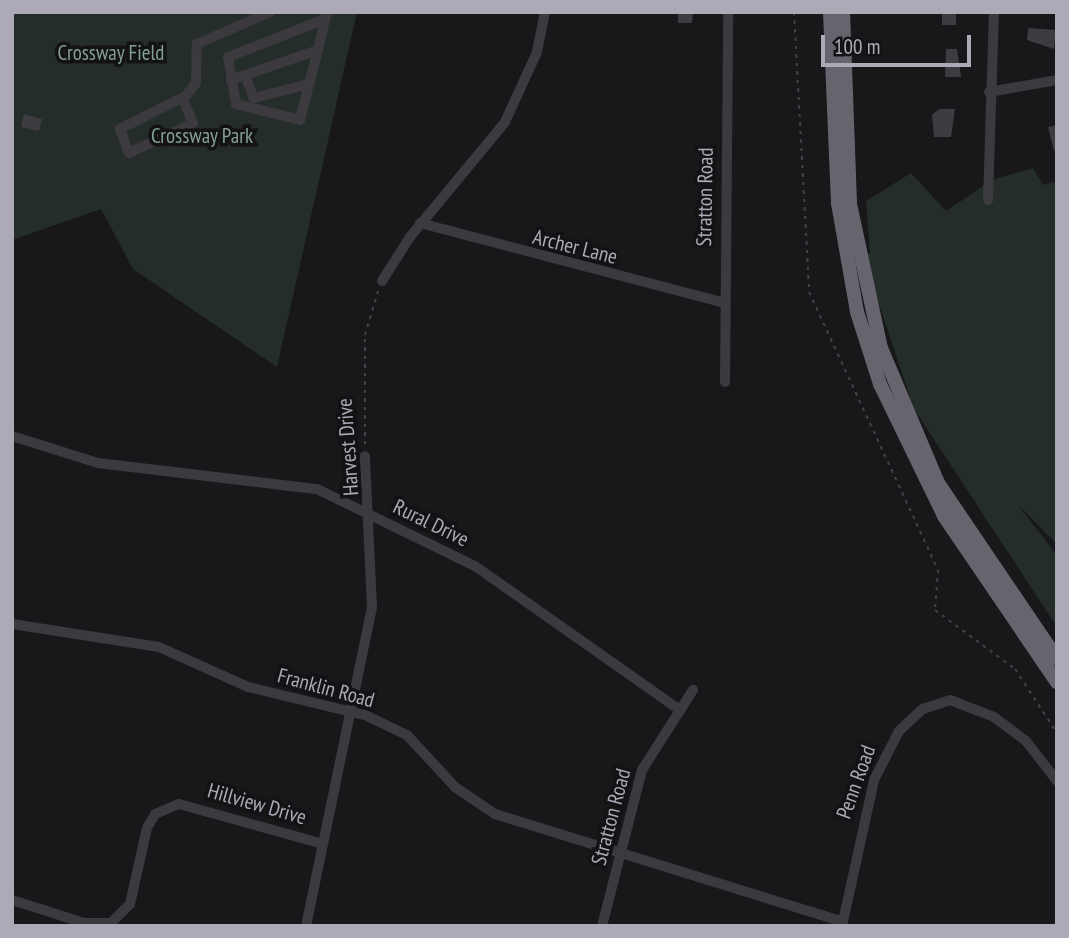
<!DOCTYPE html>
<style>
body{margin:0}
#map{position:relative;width:1069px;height:938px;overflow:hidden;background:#181719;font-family:"PT Sans Narrow",sans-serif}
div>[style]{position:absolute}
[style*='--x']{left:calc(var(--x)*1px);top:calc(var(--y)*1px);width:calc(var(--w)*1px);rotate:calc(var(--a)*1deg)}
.green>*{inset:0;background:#252d2a}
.building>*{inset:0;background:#3d3c40}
.path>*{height:2px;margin-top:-1px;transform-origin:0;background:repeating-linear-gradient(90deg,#414146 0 3.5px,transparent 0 8.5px)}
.minor>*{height:10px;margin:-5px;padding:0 5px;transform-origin:5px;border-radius:5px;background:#3c3a3f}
.highway>*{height:14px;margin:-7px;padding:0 7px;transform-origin:7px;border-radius:7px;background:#66656e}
span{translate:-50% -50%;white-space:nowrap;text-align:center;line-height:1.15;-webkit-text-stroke:7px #131214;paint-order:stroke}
.park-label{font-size:21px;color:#83a091}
.street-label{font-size:21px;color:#acaab7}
.frame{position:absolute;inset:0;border:14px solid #acaab7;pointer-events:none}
.scale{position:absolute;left:821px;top:35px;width:150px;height:32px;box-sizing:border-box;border:4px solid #acaab7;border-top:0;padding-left:9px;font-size:21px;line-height:24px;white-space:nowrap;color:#acaab7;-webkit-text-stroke:5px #131214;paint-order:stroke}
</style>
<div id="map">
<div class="green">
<i style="clip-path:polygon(12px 12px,357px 12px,277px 367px,133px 269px,101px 209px,12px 240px)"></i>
<i style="clip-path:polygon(1033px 168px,1043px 185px,1057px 181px,1057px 544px,1017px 504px,1057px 555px,1057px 627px,914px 409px,863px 256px,870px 253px,866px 201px,911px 173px,946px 211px,994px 179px)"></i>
</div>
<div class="building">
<i style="clip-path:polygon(678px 12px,693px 12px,692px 23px,678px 23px)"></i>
<i style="clip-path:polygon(956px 12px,956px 25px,942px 25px,942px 13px)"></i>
<i style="clip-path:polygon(1028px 28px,1056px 30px,1054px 49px,1027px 40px)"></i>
<i style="clip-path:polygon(946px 49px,957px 49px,961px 77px,945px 77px)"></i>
<i style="clip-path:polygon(939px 109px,955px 109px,951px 137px,934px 137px,932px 115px)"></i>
<i style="clip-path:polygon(24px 114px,42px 119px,39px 131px,21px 127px)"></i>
<i style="clip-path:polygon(1057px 125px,1057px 151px,1054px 151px,1048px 127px)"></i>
</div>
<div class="path">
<i style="--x:794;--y:12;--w:280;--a:86.9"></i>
<i style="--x:809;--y:292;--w:306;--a:65.1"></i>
<i style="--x:938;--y:570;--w:40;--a:94.3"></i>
<i style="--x:935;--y:610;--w:99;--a:36.4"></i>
<i style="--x:1015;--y:669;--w:77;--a:56.7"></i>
<i style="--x:365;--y:444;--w:109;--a:-90"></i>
<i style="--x:365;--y:335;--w:46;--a:-73.5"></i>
</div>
<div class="minor">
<i style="--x:325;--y:19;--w:104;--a:158.6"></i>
<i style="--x:228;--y:57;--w:48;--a:80.3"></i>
<i style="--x:236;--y:104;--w:66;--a:14"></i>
<i style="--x:300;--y:120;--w:37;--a:-76"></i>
<i style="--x:309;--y:84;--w:35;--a:-75"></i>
<i style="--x:318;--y:50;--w:32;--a:-77"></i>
<i style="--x:325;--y:19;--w:7;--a:-74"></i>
<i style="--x:245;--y:75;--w:25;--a:69"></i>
<i style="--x:254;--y:98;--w:57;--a:-14.3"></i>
<i style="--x:231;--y:80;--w:92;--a:-19"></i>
<i style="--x:989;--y:92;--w:69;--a:-10"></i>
<i style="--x:182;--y:98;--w:27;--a:66"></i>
<i style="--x:193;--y:123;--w:71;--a:154.9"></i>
<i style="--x:129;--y:153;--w:26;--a:-111"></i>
<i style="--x:120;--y:129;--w:69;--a:-26.6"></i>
<i style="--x:182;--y:98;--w:3;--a:-18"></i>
<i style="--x:185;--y:97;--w:18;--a:-52"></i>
<i style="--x:196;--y:83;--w:39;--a:-89"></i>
<i style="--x:197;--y:44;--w:80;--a:-23.7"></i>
<i style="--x:988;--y:200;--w:188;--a:-88.2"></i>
<i style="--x:420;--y:223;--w:312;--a:14.7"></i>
<i style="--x:382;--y:281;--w:52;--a:-57.5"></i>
<i style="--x:410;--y:237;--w:149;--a:-50.4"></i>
<i style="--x:505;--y:122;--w:77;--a:-65.4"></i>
<i style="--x:537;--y:52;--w:41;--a:-78.7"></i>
<i style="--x:725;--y:382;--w:370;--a:-89.5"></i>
<i style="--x:12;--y:436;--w:90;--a:17.4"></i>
<i style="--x:98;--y:463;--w:221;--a:6.8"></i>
<i style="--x:317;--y:489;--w:176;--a:26"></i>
<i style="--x:475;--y:566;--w:251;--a:35.1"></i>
<i style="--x:12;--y:624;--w:149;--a:8.9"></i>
<i style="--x:159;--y:647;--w:98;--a:24.2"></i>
<i style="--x:248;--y:687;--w:120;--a:13.5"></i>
<i style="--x:365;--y:715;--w:47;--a:25.5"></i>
<i style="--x:407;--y:735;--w:71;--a:47.3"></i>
<i style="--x:455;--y:787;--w:48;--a:34"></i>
<i style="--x:495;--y:814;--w:364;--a:17.2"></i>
<i style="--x:12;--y:900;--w:76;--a:17.7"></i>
<i style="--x:84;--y:923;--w:27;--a:0"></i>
<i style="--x:111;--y:923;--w:27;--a:-45"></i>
<i style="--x:130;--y:904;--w:78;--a:-77.4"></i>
<i style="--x:147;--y:828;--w:16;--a:-60"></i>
<i style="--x:155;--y:814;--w:26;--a:-23"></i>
<i style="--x:179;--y:804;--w:149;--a:15.5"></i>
<i style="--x:306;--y:926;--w:326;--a:-78.3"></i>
<i style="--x:372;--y:607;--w:151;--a:-92.7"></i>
<i style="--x:602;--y:926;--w:161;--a:-75.6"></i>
<i style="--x:642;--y:770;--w:95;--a:-57.5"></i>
<i style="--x:842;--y:926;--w:149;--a:-77.6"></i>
<i style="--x:874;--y:780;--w:55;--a:-63"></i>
<i style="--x:899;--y:731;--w:33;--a:-43"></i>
<i style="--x:923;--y:709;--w:28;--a:-18"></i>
<i style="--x:950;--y:700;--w:47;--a:21.1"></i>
<i style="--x:994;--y:717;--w:40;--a:37"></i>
<i style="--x:1026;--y:741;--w:51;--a:52.2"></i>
</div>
<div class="highway">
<i style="--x:830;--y:12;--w:191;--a:87.6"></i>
<i style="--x:838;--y:203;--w:111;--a:80.1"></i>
<i style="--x:857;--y:312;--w:76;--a:72.3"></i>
<i style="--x:880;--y:384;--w:147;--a:64.1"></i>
<i style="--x:944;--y:516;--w:201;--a:55.8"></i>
<i style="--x:843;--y:12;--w:192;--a:87.9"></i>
<i style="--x:850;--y:204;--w:147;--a:77.9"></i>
<i style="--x:881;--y:348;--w:147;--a:67.1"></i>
<i style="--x:938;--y:483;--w:212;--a:55.9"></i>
</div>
<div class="park-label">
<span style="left:111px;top:53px">Crossway Field</span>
<span style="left:202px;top:136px">Crossway Park</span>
</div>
<div class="street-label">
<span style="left:705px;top:197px;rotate:-89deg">Stratton Road</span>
<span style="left:575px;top:247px;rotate:14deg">Archer Lane</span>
<span style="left:348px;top:447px;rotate:-94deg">Harvest Drive</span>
<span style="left:431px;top:523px;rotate:26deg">Rural Drive</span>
<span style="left:326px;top:688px;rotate:15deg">Franklin Road</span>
<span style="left:856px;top:782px;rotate:-70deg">Penn Road</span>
<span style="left:257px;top:804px;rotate:16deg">Hillview Drive</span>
<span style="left:611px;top:817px;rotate:-75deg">Stratton Road</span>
</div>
<div class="frame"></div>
<div class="scale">100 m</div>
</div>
